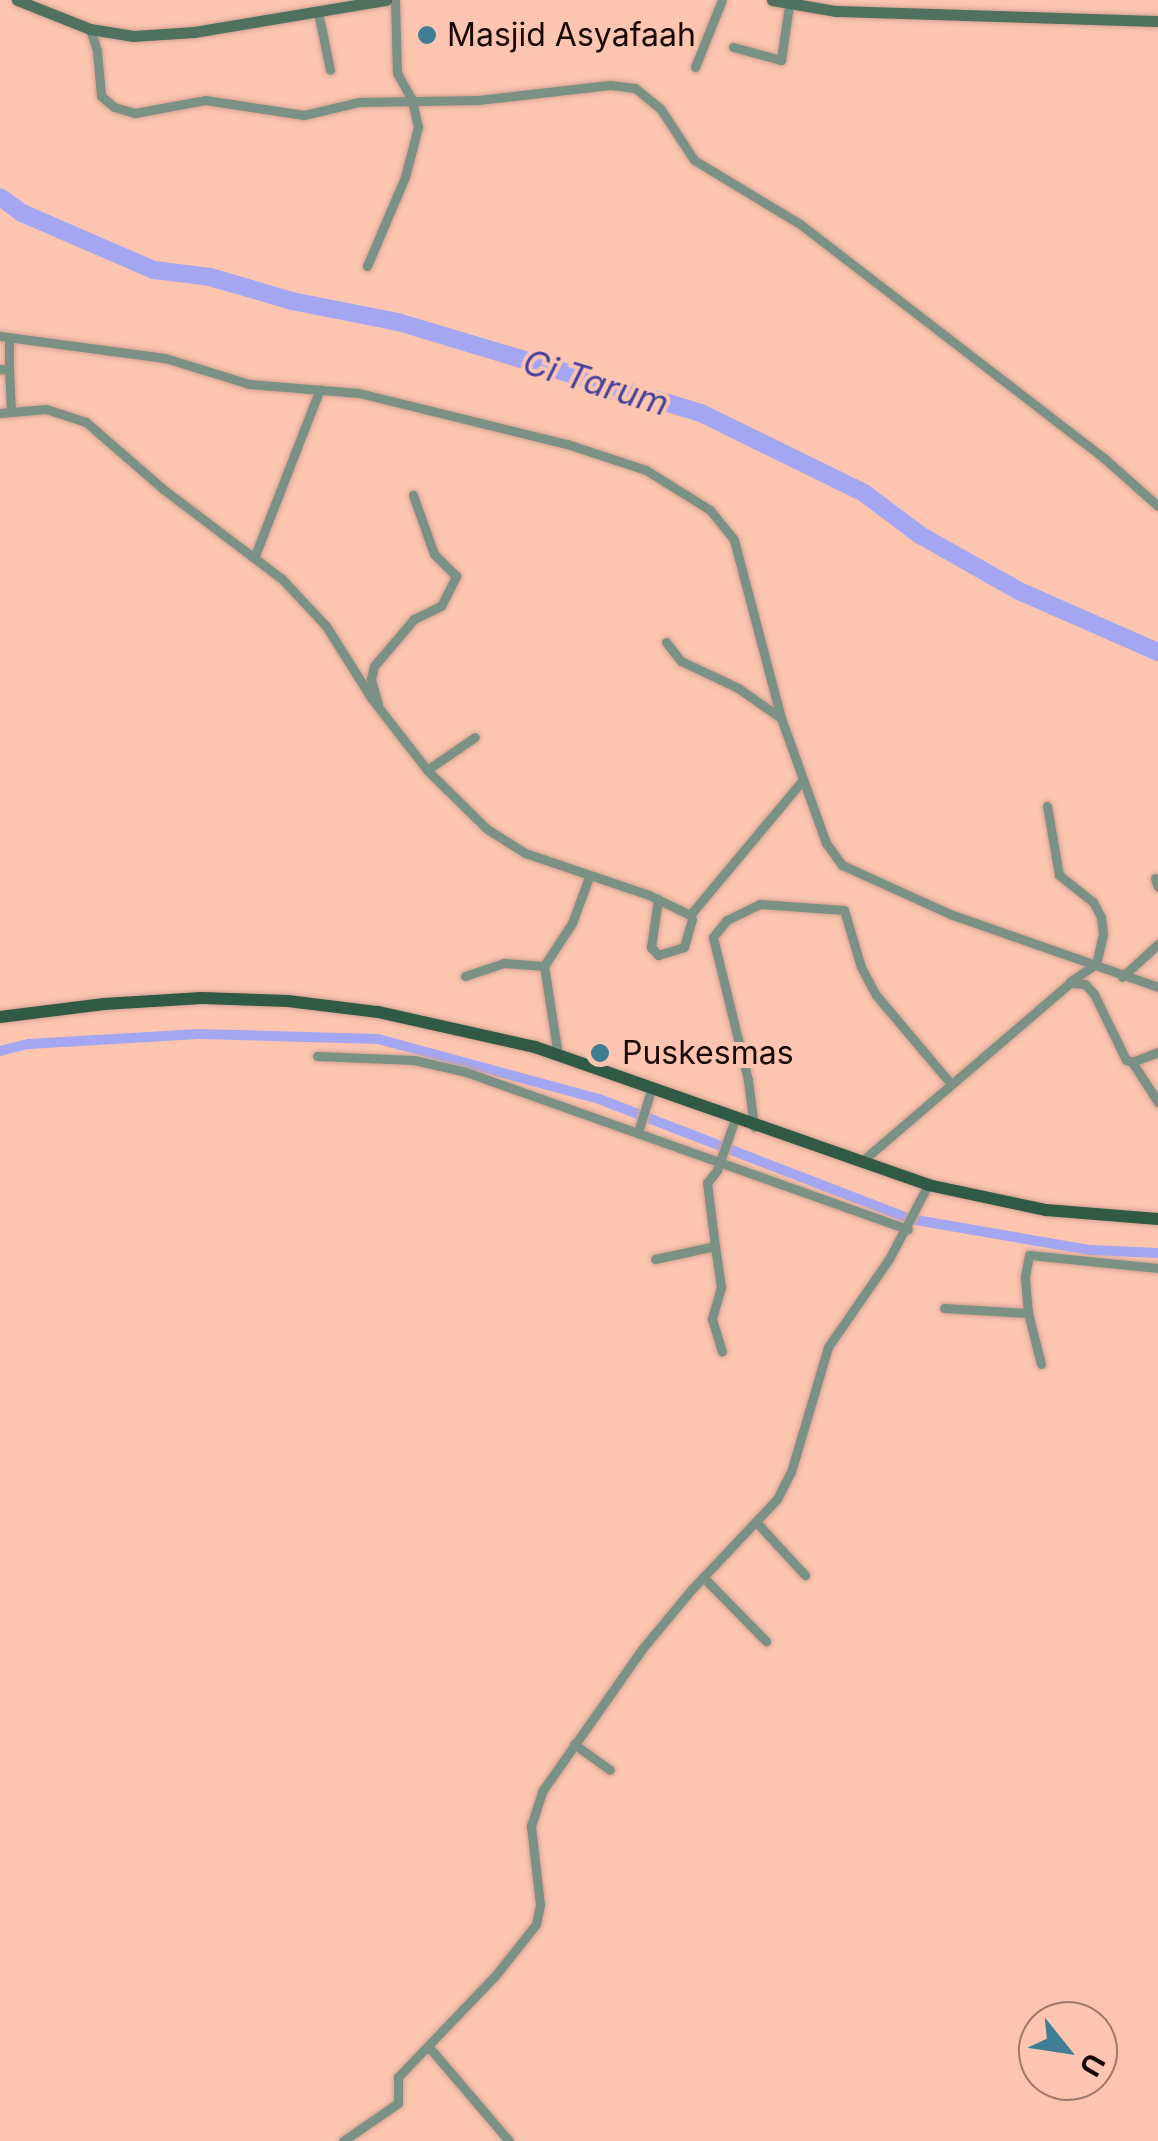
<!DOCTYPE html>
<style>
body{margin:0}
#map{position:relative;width:1158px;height:2141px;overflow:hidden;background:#fbc5b0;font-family:Inter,sans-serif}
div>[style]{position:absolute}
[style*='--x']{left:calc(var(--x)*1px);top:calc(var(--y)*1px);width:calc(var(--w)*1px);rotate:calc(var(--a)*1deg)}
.canal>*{height:10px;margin:-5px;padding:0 5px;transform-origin:5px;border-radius:5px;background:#a4a6f2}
.river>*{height:18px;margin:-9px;padding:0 9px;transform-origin:9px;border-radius:9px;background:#a4a6f2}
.roads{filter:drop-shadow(0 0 2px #d2a391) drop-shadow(0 0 2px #d2a391)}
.minor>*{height:9px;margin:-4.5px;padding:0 4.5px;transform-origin:4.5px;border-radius:4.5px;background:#7b9185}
.secondary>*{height:11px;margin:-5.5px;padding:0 5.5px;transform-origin:5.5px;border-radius:5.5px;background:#507160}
.primary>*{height:12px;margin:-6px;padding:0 6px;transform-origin:6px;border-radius:6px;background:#305a46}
.dots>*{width:28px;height:28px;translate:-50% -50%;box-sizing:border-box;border:5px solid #fbc5b0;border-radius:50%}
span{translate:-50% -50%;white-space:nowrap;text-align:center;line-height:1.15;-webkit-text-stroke:8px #fbc5b0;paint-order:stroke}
.poi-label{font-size:32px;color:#180702}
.left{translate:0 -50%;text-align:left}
.water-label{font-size:35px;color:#48429a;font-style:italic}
.north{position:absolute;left:1018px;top:2001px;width:100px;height:100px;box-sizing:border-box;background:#fbc5b0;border:2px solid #a0796a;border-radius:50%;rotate:120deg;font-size:28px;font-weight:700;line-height:40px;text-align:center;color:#180702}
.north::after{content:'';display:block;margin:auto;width:35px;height:45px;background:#3e7d92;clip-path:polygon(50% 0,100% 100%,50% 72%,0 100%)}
</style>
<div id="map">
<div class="canal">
<i style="--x:0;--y:1051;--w:30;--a:-14"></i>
<i style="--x:29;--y:1044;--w:170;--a:-3.4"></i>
<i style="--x:199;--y:1034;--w:179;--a:1.6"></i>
<i style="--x:378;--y:1039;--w:229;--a:15.2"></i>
<i style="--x:599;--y:1099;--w:333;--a:21.1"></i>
<i style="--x:910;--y:1219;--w:183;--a:9.8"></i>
<i style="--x:1090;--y:1250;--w:68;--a:2.5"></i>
</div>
<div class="river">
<i style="--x:0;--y:197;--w:27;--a:36"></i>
<i style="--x:22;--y:213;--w:144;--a:23.4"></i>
<i style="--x:154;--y:270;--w:56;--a:7.1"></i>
<i style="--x:210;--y:277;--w:85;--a:16.3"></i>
<i style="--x:292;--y:301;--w:108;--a:11.2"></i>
<i style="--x:398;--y:322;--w:316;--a:16.7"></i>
<i style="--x:701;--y:413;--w:182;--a:26.1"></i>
<i style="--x:864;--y:493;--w:70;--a:36.9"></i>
<i style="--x:920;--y:535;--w:114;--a:29.5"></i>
<i style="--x:1019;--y:591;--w:152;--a:23.7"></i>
</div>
<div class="roads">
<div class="minor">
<i style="--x:318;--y:12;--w:59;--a:78.3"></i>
<i style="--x:90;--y:29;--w:23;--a:72"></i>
<i style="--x:97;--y:51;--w:45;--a:84.9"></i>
<i style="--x:101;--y:96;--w:17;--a:40"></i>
<i style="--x:114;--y:107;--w:22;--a:16"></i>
<i style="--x:135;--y:113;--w:71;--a:-10.5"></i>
<i style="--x:205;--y:100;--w:100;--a:8.6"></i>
<i style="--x:304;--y:115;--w:57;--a:-13.3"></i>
<i style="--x:359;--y:102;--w:119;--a:-1"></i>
<i style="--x:478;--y:100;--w:133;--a:-6.5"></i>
<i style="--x:610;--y:85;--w:25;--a:7"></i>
<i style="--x:635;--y:88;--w:32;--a:39"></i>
<i style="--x:660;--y:108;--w:62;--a:56.8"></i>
<i style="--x:694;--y:160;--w:124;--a:31.1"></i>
<i style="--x:800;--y:224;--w:384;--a:37.6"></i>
<i style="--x:1104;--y:458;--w:72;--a:41.6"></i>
<i style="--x:733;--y:47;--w:50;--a:15.2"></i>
<i style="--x:781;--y:60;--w:56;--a:-81.7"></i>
<i style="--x:695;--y:67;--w:72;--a:-68.1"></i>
<i style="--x:367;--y:266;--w:97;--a:-66.9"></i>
<i style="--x:405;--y:177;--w:52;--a:-75.4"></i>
<i style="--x:418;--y:127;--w:28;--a:-103"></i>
<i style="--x:412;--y:100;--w:31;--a:-119"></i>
<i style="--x:397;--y:73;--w:73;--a:-91.6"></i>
<i style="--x:0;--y:336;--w:166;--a:7.6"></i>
<i style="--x:165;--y:358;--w:88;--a:17.2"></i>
<i style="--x:249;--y:384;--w:110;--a:4.7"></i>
<i style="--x:359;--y:393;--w:214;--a:13.8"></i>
<i style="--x:567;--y:444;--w:83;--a:18.2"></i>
<i style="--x:646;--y:470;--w:75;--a:32"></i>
<i style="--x:710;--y:510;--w:38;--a:51"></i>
<i style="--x:734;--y:540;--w:184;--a:75.2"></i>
<i style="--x:781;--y:718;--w:133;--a:70.2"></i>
<i style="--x:826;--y:843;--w:27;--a:54"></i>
<i style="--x:842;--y:865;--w:119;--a:24.4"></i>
<i style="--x:950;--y:914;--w:220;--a:19.3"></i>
<i style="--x:0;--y:369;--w:9;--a:6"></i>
<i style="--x:9;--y:370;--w:41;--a:87.2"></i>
<i style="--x:9;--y:370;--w:33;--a:-90"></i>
<i style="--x:0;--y:413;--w:46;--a:-5"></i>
<i style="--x:46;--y:409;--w:42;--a:18"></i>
<i style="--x:86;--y:422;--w:102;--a:41"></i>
<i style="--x:163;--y:489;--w:149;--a:37.1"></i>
<i style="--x:282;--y:579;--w:64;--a:46.9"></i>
<i style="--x:326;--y:626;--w:86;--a:57.8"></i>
<i style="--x:372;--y:699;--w:90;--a:52.2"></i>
<i style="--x:427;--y:770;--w:84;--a:44.5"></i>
<i style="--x:487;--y:829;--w:45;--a:32.3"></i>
<i style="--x:525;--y:853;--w:131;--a:18.7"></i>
<i style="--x:649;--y:895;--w:46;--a:26"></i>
<i style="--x:690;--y:915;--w:176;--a:-50.1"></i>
<i style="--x:254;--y:558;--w:181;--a:-68.7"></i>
<i style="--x:666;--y:642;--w:24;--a:52"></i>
<i style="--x:681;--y:661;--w:63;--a:25.3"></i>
<i style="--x:738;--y:688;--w:52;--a:34.9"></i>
<i style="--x:378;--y:704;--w:26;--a:-106"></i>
<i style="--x:371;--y:679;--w:13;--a:-77"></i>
<i style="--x:374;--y:666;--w:62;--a:-49.6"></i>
<i style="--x:414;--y:619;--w:30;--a:-26"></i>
<i style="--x:441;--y:606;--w:34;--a:-63"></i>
<i style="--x:456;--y:576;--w:31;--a:-135"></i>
<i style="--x:434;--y:554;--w:63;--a:-109.6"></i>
<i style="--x:427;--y:770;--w:58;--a:-34.5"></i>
<i style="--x:1047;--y:806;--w:70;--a:80.1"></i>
<i style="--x:1059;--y:875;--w:43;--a:38.5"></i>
<i style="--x:1093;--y:902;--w:17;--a:62"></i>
<i style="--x:1101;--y:917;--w:17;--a:83"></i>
<i style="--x:1103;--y:934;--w:31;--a:103"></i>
<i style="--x:1096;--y:964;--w:32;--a:146"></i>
<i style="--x:1155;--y:878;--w:9;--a:72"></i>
<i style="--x:658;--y:899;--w:49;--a:98.3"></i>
<i style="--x:651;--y:947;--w:11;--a:49"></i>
<i style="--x:658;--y:955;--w:27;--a:-17"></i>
<i style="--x:684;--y:947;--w:29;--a:-74"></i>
<i style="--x:465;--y:976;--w:41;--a:-18.4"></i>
<i style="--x:504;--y:963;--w:40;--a:4.3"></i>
<i style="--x:1122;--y:977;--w:49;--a:-42.5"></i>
<i style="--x:558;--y:1055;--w:90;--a:-98.9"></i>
<i style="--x:544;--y:966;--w:51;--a:-56.9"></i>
<i style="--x:572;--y:923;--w:49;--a:-69.7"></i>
<i style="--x:317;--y:1056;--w:97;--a:2.4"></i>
<i style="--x:414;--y:1060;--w:53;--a:13"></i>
<i style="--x:466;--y:1072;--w:469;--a:19.6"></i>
<i style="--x:1132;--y:1062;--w:48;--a:57"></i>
<i style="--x:754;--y:1127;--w:47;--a:-97.3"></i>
<i style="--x:748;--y:1080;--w:147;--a:-103.8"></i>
<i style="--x:713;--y:937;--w:22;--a:-51"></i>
<i style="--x:727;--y:920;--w:37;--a:-26"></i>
<i style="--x:760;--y:904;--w:84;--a:4.1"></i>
<i style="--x:844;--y:910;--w:59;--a:73.4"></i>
<i style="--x:861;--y:967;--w:32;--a:62"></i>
<i style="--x:876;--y:995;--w:115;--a:49.9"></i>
<i style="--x:638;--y:1132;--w:44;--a:-72.8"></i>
<i style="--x:861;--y:1162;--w:275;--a:-40.6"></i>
<i style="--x:1070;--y:983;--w:15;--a:4"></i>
<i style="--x:1085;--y:984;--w:13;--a:48"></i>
<i style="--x:1094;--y:994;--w:73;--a:64.1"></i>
<i style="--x:1126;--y:1060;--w:6;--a:18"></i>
<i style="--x:1132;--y:1062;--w:28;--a:-21"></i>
<i style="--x:715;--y:1246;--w:41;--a:81.7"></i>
<i style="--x:721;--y:1287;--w:33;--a:106"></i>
<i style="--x:712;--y:1319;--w:34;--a:73"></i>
<i style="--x:655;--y:1259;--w:61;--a:-12.2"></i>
<i style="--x:715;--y:1246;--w:64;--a:-97.2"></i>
<i style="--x:707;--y:1183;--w:16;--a:-52"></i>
<i style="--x:717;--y:1170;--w:54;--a:-70.6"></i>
<i style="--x:944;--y:1308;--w:84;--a:3.4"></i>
<i style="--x:1041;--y:1364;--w:53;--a:-104.3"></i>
<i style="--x:1028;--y:1313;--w:37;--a:-95"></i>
<i style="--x:1025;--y:1276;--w:21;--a:-79"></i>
<i style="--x:1029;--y:1255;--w:130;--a:5.8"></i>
<i style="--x:757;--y:1523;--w:71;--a:47.3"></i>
<i style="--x:703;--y:1577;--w:90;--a:45.5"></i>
<i style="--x:574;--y:1744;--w:44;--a:35.8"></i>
<i style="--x:428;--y:2046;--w:125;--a:49.5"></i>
<i style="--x:343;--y:2141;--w:67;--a:-34.6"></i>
<i style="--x:398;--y:2103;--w:26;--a:-90"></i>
<i style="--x:398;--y:2077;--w:140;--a:-46.2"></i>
<i style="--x:495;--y:1976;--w:66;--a:-51.7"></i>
<i style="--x:536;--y:1924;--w:19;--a:-78"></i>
<i style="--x:540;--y:1905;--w:80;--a:-96.5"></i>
<i style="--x:531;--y:1826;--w:38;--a:-72"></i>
<i style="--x:543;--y:1790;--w:172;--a:-54.9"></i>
<i style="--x:642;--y:1649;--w:77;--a:-50.3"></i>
<i style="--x:691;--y:1590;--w:125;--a:-46.6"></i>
<i style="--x:777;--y:1499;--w:30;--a:-63"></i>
<i style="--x:791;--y:1472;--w:130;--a:-73.5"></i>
<i style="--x:828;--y:1347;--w:107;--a:-55.3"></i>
<i style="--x:889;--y:1259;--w:84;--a:-62.2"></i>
</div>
<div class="secondary">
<i style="--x:17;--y:0;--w:79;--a:21.7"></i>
<i style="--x:90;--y:29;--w:44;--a:9.2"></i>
<i style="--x:133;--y:36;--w:61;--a:-3.8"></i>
<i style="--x:194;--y:32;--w:195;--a:-9.5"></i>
<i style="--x:772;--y:0;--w:65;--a:9.8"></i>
<i style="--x:836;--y:11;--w:322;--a:1.8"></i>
</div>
<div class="primary">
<i style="--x:0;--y:1017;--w:105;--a:-7.1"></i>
<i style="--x:104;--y:1004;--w:98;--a:-3.5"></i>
<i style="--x:202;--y:998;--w:86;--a:2"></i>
<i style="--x:288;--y:1001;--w:91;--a:7"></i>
<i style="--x:378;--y:1012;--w:161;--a:12.6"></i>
<i style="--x:535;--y:1047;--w:417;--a:19.3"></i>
<i style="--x:928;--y:1185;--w:121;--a:12"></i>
<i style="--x:1046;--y:1210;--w:112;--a:4.6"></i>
</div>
</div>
<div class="dots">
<i style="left:427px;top:35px;background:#3e7d92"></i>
<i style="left:600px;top:1053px;background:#3e7d92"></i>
</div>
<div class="poi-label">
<span class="left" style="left:447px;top:35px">Masjid Asyafaah</span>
<span class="left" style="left:622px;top:1053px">Puskesmas</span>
</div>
<div class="water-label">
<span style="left:596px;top:382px;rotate:17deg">Ci Tarum</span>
</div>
<div class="north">U</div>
</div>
